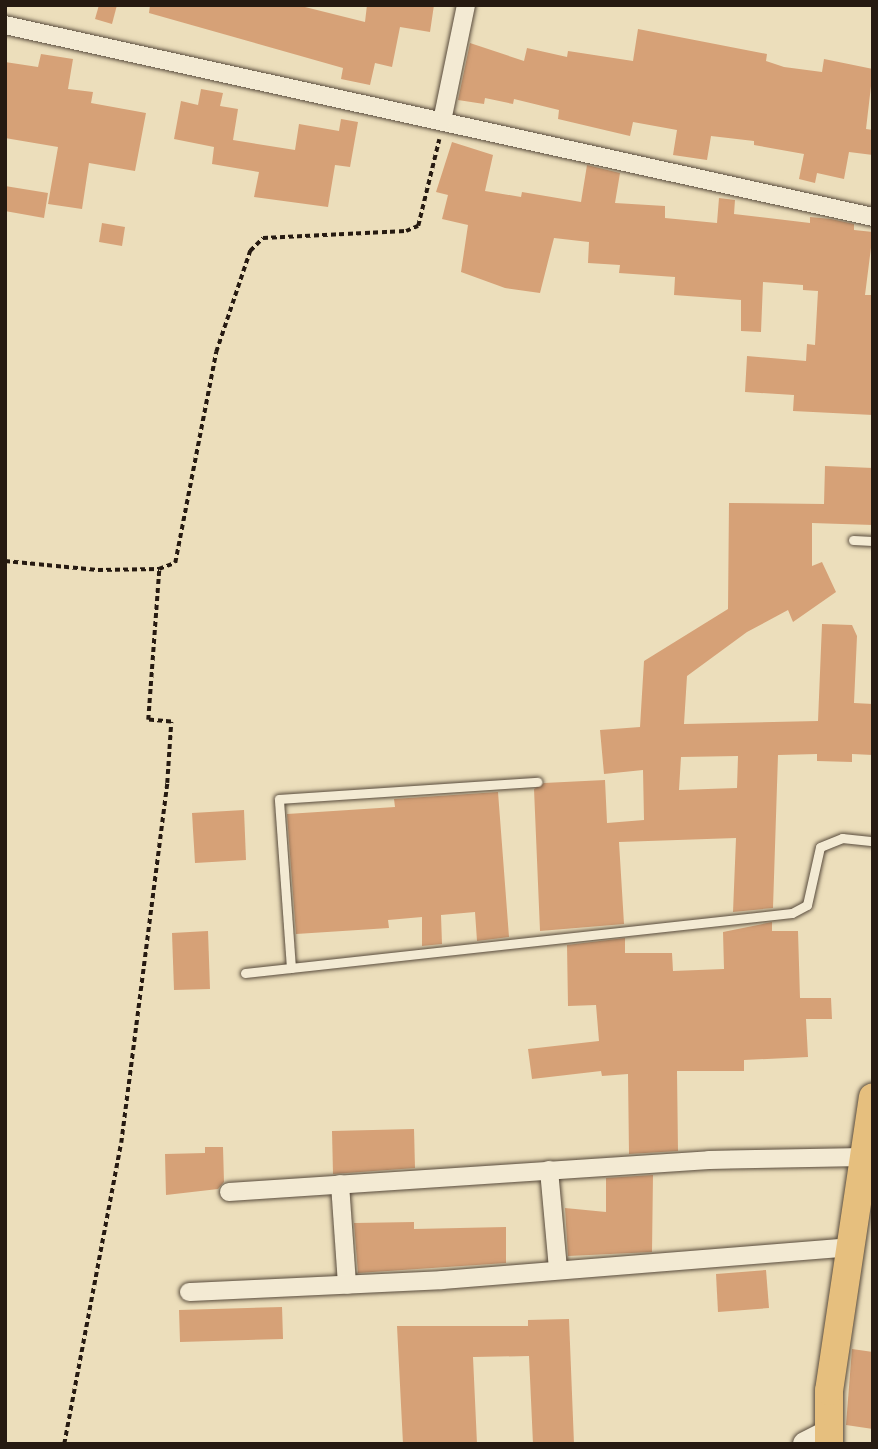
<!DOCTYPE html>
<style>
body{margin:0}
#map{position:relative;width:878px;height:1449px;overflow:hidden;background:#ecdebb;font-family:Cardo,serif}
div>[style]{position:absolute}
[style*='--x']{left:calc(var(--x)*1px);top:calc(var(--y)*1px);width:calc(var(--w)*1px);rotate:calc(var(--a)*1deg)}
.building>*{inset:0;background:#d6a177}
.path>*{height:3.5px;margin-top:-1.75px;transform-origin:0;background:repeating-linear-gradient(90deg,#261a11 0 5px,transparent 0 8.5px)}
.roads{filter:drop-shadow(0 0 2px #584b3c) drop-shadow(0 0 2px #584b3c)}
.lane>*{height:9px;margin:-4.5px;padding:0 4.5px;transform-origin:4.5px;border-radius:4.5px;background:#f3ead3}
.street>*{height:18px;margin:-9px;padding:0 9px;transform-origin:9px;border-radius:9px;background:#f3ead3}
.secondary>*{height:24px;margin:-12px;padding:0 12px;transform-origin:12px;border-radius:12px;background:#f3ead3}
.primary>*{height:28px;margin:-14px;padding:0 14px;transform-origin:14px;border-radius:14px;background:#e6bf7e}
span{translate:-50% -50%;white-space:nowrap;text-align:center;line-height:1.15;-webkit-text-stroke:7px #f3ead3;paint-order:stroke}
.frame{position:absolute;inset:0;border:7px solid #261a11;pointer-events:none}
</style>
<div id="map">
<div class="building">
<i style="clip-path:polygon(99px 5px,117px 5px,112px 24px,95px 19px)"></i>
<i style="clip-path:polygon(150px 5px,297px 5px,365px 22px,367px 5px,434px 5px,430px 32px,400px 27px,392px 67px,375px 63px,370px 85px,341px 79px,343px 68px,149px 13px)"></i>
<i style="clip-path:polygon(638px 29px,767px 54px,766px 61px,784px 67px,822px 72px,824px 59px,873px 69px,866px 129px,873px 130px,873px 155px,849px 152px,844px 179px,817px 173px,815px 183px,799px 179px,804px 154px,754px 145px,754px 141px,711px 136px,707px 160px,673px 155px,677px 130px,633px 122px,630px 136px,558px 119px,559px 110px,514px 99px,513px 104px,485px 98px,484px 104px,458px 100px,470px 43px,524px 61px,527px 48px,567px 57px,568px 51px,633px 61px)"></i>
<i style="clip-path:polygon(41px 54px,73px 59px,68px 89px,93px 92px,91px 103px,146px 113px,135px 171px,89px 163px,82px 209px,48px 204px,58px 147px,5px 138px,5px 62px,38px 67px)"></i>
<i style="clip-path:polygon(201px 89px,223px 93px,220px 106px,238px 109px,233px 140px,295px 150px,299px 124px,339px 131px,341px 119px,358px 122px,350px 167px,335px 165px,328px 207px,254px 197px,259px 172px,212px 164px,214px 147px,174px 139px,181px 101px,198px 105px)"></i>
<i style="clip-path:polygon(452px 142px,493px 155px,485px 191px,521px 197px,522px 192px,581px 202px,587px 165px,620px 173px,615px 203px,665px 206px,665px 218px,717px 223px,719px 198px,735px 200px,734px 214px,810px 223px,810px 217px,831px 219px,854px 224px,854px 230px,873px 232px,865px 295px,873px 295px,873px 415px,793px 411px,794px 395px,745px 392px,747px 356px,806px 361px,807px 344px,815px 345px,818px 291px,803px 290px,803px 285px,763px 282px,761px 332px,741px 331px,741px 300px,674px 295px,675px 277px,619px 273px,620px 265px,588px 263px,589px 242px,554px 238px,540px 293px,505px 288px,461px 272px,468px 225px,442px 219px,448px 195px,436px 192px)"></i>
<i style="clip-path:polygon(5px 186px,48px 193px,44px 218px,5px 211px)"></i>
<i style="clip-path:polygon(102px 223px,125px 227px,122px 246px,99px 242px)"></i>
<i style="clip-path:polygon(evenodd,825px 466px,873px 468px,873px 525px,812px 523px,812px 566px,822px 562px,836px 592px,793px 622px,788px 610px,747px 632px,687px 676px,684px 724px,818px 721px,822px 624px,852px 625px,857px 636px,854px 703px,873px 704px,873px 755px,852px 754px,852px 762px,817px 761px,817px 754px,778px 755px,773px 908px,733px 912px,736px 838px,619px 842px,624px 924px,540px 931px,534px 789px,544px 783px,605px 780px,607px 823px,644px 820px,643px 770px,604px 774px,600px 730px,640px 727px,644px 661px,728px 609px,729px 503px,824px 504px,825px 466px,738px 756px,737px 788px,679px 790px,681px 757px,738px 756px)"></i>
<i style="clip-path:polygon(498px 792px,509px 937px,477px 941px,475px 912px,441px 915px,442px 944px,422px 946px,422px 917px,388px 920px,389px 928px,296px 934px,287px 814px,395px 807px,394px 799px)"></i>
<i style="clip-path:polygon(244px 810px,246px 860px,195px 863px,192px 813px)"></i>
<i style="clip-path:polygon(772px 922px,772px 931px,798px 931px,800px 998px,831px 998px,832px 1019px,806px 1019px,808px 1057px,744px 1060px,744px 1071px,677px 1071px,678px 1151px,629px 1154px,628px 1074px,602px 1076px,601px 1071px,532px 1079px,528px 1049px,599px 1041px,596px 1005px,568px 1006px,567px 945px,625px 938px,625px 953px,672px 953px,673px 971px,724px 969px,723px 932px)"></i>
<i style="clip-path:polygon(208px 931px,210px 989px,174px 990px,172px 933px)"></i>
<i style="clip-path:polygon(414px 1129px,415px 1168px,333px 1174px,332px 1131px)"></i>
<i style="clip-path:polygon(205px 1147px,223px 1147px,224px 1182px,218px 1189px,166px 1195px,165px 1154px,205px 1153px)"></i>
<i style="clip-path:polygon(653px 1175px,652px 1252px,568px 1256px,565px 1208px,606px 1212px,606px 1178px)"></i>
<i style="clip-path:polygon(414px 1222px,414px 1229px,506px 1227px,506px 1263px,358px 1273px,354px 1223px)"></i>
<i style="clip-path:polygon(766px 1270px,769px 1308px,718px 1312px,716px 1274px)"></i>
<i style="clip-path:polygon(282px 1307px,283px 1339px,180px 1342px,179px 1310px)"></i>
<i style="clip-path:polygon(569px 1319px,574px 1444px,533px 1444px,529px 1356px,473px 1357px,477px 1444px,403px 1444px,397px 1326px,528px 1326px,528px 1320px)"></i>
<i style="clip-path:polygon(852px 1349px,873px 1352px,873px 1429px,846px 1425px)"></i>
</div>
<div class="path">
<i style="--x:5;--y:561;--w:93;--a:5.5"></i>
<i style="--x:98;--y:570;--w:61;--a:-0.9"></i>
<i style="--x:159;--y:569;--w:17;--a:-21"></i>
<i style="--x:175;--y:563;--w:215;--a:-79"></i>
<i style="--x:216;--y:352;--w:107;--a:-71.4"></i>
<i style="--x:250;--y:251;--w:18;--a:-45"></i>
<i style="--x:263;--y:238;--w:143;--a:-2.8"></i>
<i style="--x:406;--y:231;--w:13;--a:-23"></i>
<i style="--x:418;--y:226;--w:89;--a:-76.3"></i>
<i style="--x:5;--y:1444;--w:2;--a:0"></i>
<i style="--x:64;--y:1444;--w:306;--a:-79.3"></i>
<i style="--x:121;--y:1143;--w:363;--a:-82.7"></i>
<i style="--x:167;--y:783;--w:61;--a:-86.2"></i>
<i style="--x:171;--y:722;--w:23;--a:-175"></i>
<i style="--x:148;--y:720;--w:151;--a:-85.8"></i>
</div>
<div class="roads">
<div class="lane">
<i style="--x:853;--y:540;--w:20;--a:3"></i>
<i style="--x:291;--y:968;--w:169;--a:-94.1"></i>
<i style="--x:279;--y:799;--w:259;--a:-3.8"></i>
<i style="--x:245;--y:973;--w:550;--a:-6.26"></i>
<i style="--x:792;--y:913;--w:17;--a:-28"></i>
<i style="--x:807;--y:905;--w:59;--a:-77.4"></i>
<i style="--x:820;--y:847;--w:24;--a:-22"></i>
<i style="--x:842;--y:838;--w:31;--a:6"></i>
</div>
<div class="street">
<i style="--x:5;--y:25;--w:889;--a:12.47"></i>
<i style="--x:442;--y:121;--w:118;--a:-78.3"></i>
<i style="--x:549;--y:1170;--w:99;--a:84.8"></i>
<i style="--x:340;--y:1184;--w:101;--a:86"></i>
<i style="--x:229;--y:1192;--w:481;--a:-3.8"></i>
<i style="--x:709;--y:1160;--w:154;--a:-1.1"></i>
<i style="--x:189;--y:1292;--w:253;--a:-2.7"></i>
<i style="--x:442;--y:1280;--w:409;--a:-4.6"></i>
</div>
<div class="secondary">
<i style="--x:805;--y:1444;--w:25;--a:-27"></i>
</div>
<div class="primary">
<i style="--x:829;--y:1444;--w:53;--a:-90"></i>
<i style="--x:829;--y:1391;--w:297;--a:-81.5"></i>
</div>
</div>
<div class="frame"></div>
</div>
